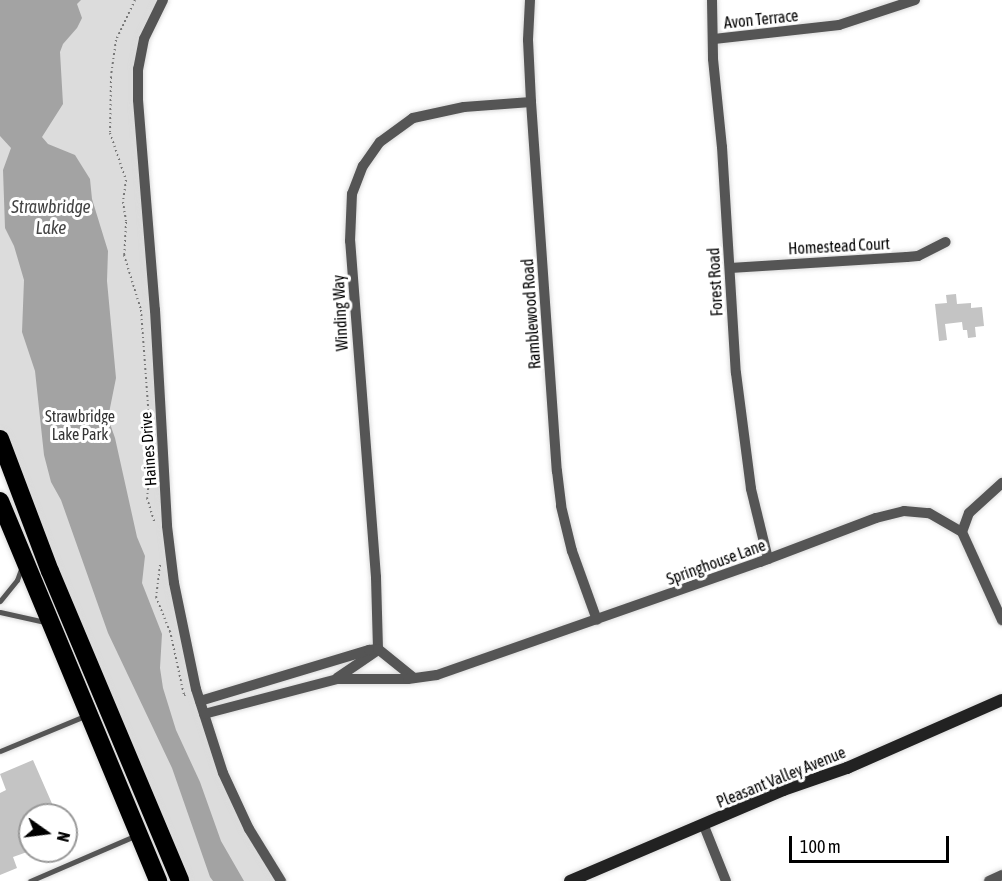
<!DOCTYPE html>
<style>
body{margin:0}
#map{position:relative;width:1002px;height:881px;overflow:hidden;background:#fff;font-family:"Asap Condensed",sans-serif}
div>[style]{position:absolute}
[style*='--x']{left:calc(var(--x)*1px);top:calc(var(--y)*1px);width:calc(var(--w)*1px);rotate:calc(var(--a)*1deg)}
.green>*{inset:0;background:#dcdcdc}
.water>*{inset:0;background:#a3a3a3}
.building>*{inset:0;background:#c4c4c4}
.path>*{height:2px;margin-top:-1px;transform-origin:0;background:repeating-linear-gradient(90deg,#777 0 1.5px,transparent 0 4.5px)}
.roads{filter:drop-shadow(0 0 2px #dbdbdb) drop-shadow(0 0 2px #dbdbdb)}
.lane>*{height:5px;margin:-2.5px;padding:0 2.5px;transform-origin:2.5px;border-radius:2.5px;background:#555}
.street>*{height:10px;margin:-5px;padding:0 5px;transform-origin:5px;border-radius:5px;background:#555}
.secondary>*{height:12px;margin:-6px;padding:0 6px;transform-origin:6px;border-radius:6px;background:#222}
.highway>*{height:18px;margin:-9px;padding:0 9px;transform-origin:9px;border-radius:9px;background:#000}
span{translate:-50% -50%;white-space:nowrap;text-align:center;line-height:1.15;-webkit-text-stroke:6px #fff;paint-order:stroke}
.street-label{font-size:16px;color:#000}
.park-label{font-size:16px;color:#333}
.water-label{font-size:18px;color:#444;font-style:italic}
.north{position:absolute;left:18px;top:803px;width:60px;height:60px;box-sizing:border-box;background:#fff;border:2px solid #999;border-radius:50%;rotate:104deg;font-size:16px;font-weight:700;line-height:24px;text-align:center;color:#000}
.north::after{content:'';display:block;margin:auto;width:21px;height:27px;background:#000;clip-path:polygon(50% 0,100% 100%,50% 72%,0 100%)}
.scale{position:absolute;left:789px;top:836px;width:160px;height:27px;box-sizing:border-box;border:3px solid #000;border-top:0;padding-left:8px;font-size:18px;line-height:21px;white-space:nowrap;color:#000;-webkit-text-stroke:4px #fff;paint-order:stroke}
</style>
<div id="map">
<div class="green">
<i style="clip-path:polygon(0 0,166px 0,149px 24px,138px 69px,167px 526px,182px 628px,238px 807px,281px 881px,180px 881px,0 439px)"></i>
</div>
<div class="water">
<i style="clip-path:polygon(0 0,81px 0,77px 4px,82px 18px,77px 28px,63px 44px,60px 52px,63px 104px,42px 137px,48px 144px,75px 155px,90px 179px,92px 199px,108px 251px,107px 281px,116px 378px,108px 418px,115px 438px,137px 537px,145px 556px,142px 583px,162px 634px,160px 668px,163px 688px,176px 730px,200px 782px,221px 841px,244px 881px,213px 881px,210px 877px,172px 768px,108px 633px,61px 500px,51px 482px,44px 455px,35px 371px,22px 332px,24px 280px,14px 246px,5px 228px,3px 170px,11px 148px,0 136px)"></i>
</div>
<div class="building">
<i style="clip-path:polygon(956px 294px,957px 304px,971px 303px,971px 308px,982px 307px,984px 326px,975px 327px,976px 337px,968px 338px,967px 330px,963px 330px,962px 322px,945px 324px,947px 340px,939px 341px,935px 304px,947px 303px,946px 295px)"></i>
<i style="clip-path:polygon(33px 760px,57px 815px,30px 815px,30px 851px,13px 857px,17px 868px,0 875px,0 793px,6px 790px,0 774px)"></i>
</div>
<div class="path">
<i style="--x:135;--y:0;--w:44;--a:115.4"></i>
<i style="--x:116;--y:40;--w:37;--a:98"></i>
<i style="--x:111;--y:77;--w:56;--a:91"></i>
<i style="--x:110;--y:133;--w:50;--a:71.2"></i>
<i style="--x:126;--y:180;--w:22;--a:98"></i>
<i style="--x:123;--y:202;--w:20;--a:81"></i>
<i style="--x:126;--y:222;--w:33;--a:93"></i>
<i style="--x:124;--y:255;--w:58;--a:72.8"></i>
<i style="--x:141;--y:310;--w:110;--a:85.8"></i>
<i style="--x:149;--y:420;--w:16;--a:94"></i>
<i style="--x:148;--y:436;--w:15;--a:79"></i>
<i style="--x:152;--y:457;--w:41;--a:97"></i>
<i style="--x:147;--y:498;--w:27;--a:73"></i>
<i style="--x:160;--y:565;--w:32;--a:97"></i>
<i style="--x:156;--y:597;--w:37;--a:68"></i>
<i style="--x:170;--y:631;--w:66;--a:77.7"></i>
<i style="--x:184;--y:695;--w:4;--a:-14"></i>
</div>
<div class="roads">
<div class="lane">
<i style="--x:0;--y:601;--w:27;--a:-51"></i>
<i style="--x:17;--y:580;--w:15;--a:-70"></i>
<i style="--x:0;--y:612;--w:46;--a:12.5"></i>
<i style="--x:0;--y:751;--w:94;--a:-22.5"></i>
<i style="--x:30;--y:881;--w:116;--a:-23.3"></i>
</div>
<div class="street">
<i style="--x:163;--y:0;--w:43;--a:116"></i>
<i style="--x:144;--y:39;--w:31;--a:101"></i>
<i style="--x:138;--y:69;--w:31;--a:90"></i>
<i style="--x:138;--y:100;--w:211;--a:85.4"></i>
<i style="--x:155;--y:310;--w:216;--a:86.8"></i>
<i style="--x:167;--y:526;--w:57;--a:83"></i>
<i style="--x:174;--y:583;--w:108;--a:78.3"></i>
<i style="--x:196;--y:689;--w:88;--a:72.2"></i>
<i style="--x:223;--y:773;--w:62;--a:65.1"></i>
<i style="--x:249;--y:829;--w:61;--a:58.4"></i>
<i style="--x:530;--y:0;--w:40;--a:92.9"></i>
<i style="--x:528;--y:40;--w:62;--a:87.2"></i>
<i style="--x:531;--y:102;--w:370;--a:86"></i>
<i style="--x:557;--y:471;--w:35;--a:83"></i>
<i style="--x:561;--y:506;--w:46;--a:76.3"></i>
<i style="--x:572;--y:551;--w:73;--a:70.1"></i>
<i style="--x:712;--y:0;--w:59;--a:89"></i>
<i style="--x:713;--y:59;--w:88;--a:84.2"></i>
<i style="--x:722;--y:147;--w:226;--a:86.5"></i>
<i style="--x:736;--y:373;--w:117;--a:82.6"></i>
<i style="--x:751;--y:489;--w:72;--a:76.3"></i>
<i style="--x:714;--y:39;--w:126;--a:-6.4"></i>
<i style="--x:839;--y:25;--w:80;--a:-18.2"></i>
<i style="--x:730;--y:268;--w:177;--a:-3.6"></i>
<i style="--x:907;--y:257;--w:11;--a:-5"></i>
<i style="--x:918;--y:256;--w:31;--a:-27"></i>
<i style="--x:962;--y:532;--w:20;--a:-70"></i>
<i style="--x:969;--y:513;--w:45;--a:-42.3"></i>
<i style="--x:378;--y:649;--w:72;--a:-91.6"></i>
<i style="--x:376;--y:577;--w:337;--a:-94.4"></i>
<i style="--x:350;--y:241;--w:47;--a:-87.6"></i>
<i style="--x:352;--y:194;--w:30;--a:-69"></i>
<i style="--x:363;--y:166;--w:29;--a:-55"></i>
<i style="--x:380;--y:142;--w:41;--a:-36"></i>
<i style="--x:413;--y:118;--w:52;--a:-12.2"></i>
<i style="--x:464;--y:107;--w:67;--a:-4.3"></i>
<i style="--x:337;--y:678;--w:50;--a:-34.3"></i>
<i style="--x:200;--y:701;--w:177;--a:-16.8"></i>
<i style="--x:369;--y:650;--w:9;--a:-6"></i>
<i style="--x:378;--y:649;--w:46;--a:38.9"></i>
<i style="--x:204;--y:714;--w:138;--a:-14.7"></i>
<i style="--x:337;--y:679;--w:71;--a:0"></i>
<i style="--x:408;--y:679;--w:29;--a:-8"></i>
<i style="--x:437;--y:675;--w:342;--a:-19.3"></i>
<i style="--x:760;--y:562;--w:124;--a:-20.8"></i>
<i style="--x:876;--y:518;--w:29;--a:-14"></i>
<i style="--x:904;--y:511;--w:25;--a:5"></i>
<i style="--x:929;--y:513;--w:38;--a:30"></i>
<i style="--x:962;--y:532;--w:97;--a:65.6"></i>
<i style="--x:704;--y:826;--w:59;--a:68.2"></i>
<i style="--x:989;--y:881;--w:14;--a:-25"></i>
</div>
<div class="secondary">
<i style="--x:570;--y:881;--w:232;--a:-23.1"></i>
<i style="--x:783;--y:790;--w:68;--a:-19"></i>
<i style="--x:847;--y:768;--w:169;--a:-23.7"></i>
</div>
<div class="highway">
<i style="--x:0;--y:439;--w:141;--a:69.3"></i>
<i style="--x:50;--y:571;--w:336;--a:67.2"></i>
<i style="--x:0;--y:501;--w:412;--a:67.4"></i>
</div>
</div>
<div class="street-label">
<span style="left:761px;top:19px;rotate:-6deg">Avon Terrace</span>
<span style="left:839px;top:246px;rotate:-3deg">Homestead Court</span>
<span style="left:715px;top:282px;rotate:-93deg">Forest Road</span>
<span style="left:340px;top:313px;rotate:-93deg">Winding Way</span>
<span style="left:531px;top:314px;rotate:-94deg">Ramblewood Road</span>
<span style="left:148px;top:449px;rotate:-94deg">Haines Drive</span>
<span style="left:716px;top:562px;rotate:-20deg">Springhouse Lane</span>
<span style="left:781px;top:777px;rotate:-22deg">Pleasant Valley Avenue</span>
</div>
<div class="park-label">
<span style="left:80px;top:425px">Strawbridge<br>Lake Park</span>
</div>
<div class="water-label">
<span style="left:51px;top:218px">Strawbridge<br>Lake</span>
</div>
<div class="north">N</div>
<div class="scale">100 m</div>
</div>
